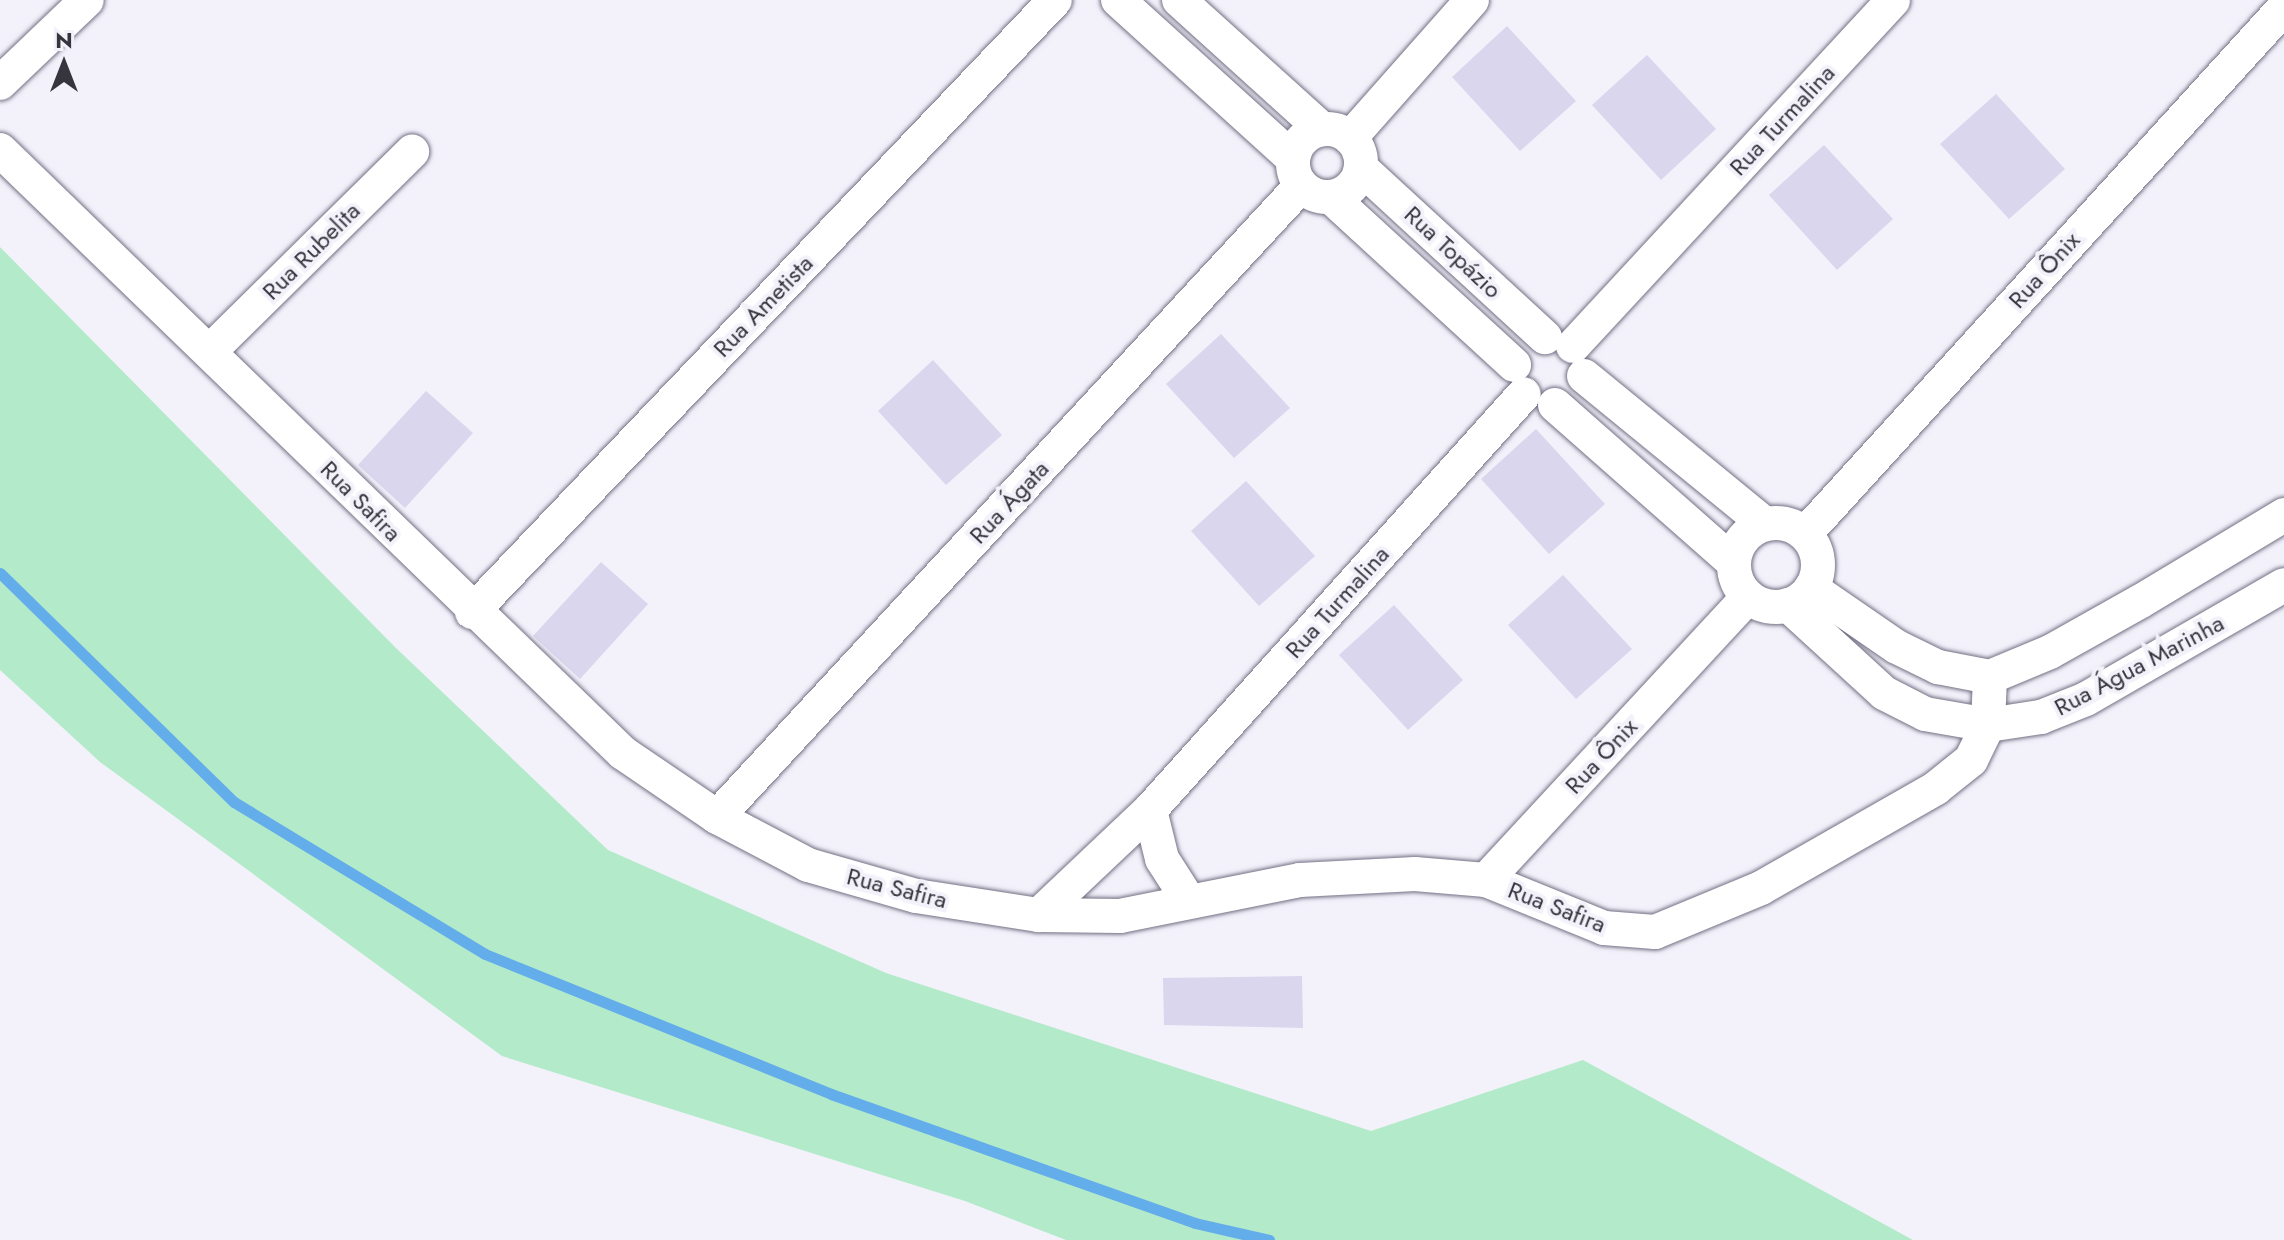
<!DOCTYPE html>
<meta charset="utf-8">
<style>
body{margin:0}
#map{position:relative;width:2284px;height:1240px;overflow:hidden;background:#f3f2fb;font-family:Jost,sans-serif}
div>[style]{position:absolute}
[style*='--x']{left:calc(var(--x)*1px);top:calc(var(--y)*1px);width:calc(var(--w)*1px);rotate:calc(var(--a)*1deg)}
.green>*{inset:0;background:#b3eac9}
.stream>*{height:11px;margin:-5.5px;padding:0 5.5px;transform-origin:5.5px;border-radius:5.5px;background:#64adeb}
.building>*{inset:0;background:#d9d6ed}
.roads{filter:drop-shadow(0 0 2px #737084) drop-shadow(0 0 2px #737084)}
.minor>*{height:34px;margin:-17px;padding:0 17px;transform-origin:17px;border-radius:17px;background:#fff}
.minor>.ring{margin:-17px;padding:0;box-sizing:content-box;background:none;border:34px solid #fff;border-radius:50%}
span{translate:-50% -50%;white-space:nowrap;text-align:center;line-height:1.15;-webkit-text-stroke:8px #f3f2fb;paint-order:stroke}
.street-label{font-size:24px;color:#36353e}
.north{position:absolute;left:24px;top:24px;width:80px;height:80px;-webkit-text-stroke:6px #f3f2fb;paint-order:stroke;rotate:0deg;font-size:22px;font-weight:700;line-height:32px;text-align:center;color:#36353e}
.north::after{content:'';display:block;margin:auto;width:28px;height:36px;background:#36353e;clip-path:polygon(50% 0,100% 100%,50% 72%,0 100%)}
</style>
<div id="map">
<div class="green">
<i style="clip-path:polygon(0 247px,396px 648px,608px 850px,886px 973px,1371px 1131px,1583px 1060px,1913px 1240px,1066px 1240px,965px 1201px,502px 1056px,100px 762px,0 670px)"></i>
</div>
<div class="stream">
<i style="--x:0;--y:573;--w:327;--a:44.4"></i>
<i style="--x:234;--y:802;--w:293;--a:31.2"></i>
<i style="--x:485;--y:954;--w:373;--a:22"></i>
<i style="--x:831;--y:1094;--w:386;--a:19.5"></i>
<i style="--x:1195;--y:1223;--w:76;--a:12.9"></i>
</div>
<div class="building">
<i style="clip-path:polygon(1507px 26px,1576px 101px,1520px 151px,1452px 77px)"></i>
<i style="clip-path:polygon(1647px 55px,1716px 129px,1661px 180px,1592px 105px)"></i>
<i style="clip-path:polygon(1996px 94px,2065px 169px,2009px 219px,1940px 144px)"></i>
<i style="clip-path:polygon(1824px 145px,1893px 219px,1837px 270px,1769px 195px)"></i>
<i style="clip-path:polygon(1221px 334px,1290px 408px,1234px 458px,1166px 384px)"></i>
<i style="clip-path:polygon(933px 360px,1002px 435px,946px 485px,878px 411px)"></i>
<i style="clip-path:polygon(426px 391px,473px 433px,405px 508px,358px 465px)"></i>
<i style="clip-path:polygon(1536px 429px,1605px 504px,1549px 554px,1481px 479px)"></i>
<i style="clip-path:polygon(1246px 481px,1315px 556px,1259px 606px,1191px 531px)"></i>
<i style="clip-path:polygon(601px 562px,648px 604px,580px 679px,533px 636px)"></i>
<i style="clip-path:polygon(1563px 575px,1632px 649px,1576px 699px,1508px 625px)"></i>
<i style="clip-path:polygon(1394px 605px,1463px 680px,1408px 730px,1339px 655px)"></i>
<i style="clip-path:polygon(1302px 976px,1303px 1028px,1164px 1025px,1163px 978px)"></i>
</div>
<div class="roads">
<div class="minor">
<i style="--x:1118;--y:0;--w:234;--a:42.2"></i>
<i style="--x:1179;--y:0;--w:193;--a:42.1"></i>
<i style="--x:0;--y:83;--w:120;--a:-43.7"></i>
<i class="ring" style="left:1293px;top:129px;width:34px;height:34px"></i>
<i style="--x:1350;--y:138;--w:184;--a:-48.5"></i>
<i style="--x:0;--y:150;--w:867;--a:44.07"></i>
<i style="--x:623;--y:753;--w:114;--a:34.2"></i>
<i style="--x:717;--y:817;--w:103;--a:27.8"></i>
<i style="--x:808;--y:865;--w:112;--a:16"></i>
<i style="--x:916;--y:896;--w:124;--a:8.8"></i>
<i style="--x:1039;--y:915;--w:81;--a:0.7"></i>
<i style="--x:1120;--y:916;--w:184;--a:-11.3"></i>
<i style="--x:1300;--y:880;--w:115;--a:-3"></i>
<i style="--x:1415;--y:874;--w:71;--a:4.8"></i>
<i style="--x:1486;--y:880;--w:127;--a:22.1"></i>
<i style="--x:1604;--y:928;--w:51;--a:4.5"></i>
<i style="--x:1655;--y:932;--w:115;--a:-22.5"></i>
<i style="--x:1761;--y:888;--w:202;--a:-29.7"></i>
<i style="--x:1936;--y:788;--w:45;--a:-38.7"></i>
<i style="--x:1971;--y:760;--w:39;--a:-64"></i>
<i style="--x:1988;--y:725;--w:48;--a:-87.6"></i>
<i style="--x:1361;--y:168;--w:250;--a:42.6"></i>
<i style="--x:1332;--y:198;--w:247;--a:42.5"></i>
<i style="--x:1573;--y:346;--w:471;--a:-47.2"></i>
<i style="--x:210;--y:351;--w:284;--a:-44.6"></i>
<i style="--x:1584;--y:376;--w:234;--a:39.3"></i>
<i style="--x:1555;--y:405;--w:237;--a:41.4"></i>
<i class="ring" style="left:1734px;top:523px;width:50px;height:50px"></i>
<i style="--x:1805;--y:534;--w:711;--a:-47.68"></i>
<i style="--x:1811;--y:588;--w:104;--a:34.5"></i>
<i style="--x:1897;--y:647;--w:46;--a:26"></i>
<i style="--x:1938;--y:667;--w:53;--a:10.9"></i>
<i style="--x:1990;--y:677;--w:65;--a:-22.6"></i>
<i style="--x:2050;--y:652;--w:104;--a:-29.3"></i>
<i style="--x:2141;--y:601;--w:167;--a:-31"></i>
<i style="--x:1788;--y:605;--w:130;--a:42.5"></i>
<i style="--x:1884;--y:693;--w:46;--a:27.1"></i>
<i style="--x:1925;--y:714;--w:64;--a:9.9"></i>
<i style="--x:1988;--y:725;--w:54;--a:-8.6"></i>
<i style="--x:2041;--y:717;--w:48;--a:-21.8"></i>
<i style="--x:2086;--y:699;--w:228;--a:-29.9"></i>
<i style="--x:472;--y:612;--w:845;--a:-46.39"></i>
<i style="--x:1150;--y:810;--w:50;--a:76.2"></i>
<i style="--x:1162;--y:859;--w:50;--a:57.3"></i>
<i style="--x:717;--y:817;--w:860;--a:-47.22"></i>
<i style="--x:1486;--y:880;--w:386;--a:-47.2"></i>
<i style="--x:1039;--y:915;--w:153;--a:-43.4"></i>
<i style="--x:1150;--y:810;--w:559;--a:-48.04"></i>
</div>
</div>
<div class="street-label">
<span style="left:1782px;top:120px;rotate:-47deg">Rua Turmalina</span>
<span style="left:311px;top:251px;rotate:-45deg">Rua Rubelita</span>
<span style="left:1453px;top:252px;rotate:43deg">Rua Topázio</span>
<span style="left:2044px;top:270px;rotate:-48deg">Rua Ônix</span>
<span style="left:763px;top:306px;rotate:-46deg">Rua Ametista</span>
<span style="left:361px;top:501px;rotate:45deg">Rua Safira</span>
<span style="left:1009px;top:502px;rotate:-47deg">Rua Ágata</span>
<span style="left:1337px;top:602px;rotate:-48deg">Rua Turmalina</span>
<span style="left:2139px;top:665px;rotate:-28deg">Rua Água Marinha</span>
<span style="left:1601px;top:756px;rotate:-47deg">Rua Ônix</span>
<span style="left:897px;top:888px;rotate:14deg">Rua Safira</span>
<span style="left:1557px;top:907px;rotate:21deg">Rua Safira</span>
</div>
<div class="north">N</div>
</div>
